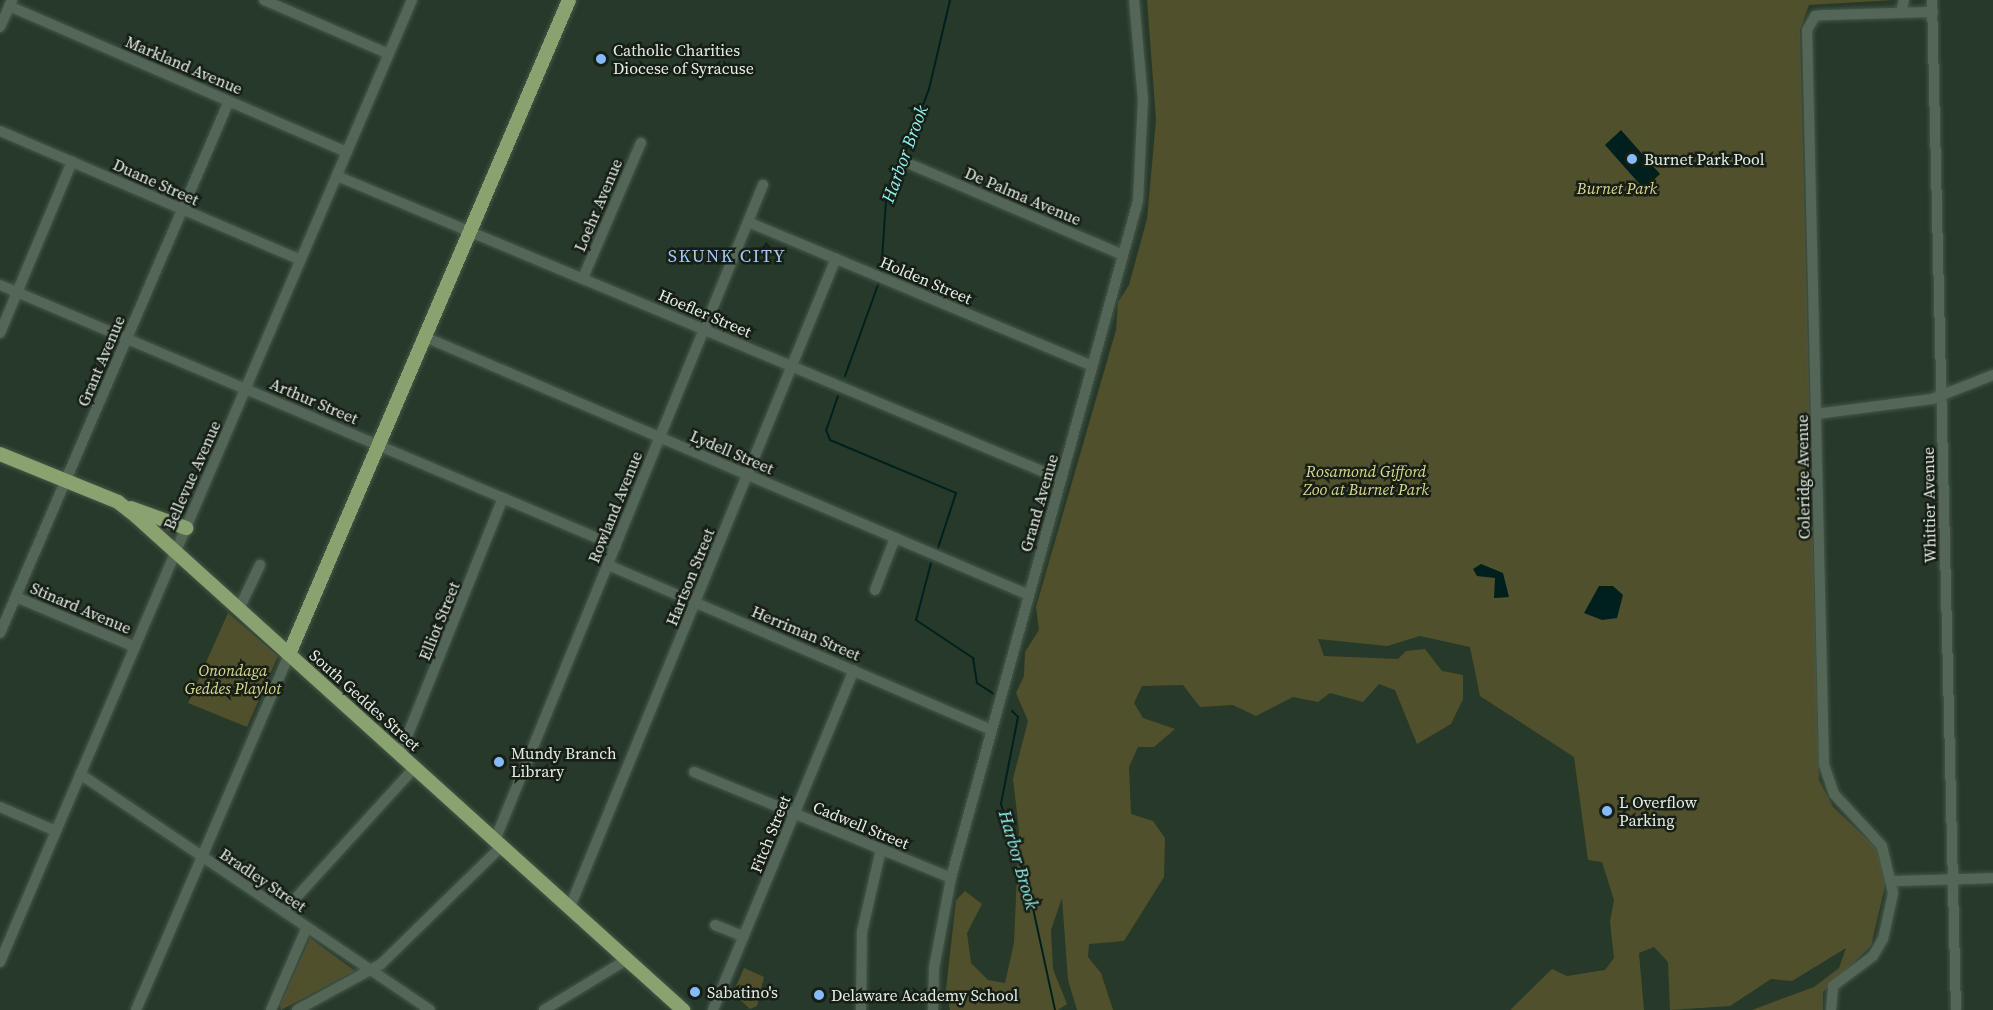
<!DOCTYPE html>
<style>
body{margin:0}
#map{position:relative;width:1993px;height:1010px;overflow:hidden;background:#273929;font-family:"Source Serif 4",serif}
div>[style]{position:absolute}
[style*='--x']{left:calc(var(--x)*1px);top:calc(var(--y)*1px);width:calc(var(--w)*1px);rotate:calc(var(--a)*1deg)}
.green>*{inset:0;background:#51502d}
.water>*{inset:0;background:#00201e}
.stream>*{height:2px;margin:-1px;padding:0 1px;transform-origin:1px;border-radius:1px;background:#00201e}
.roads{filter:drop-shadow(0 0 2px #465648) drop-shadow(0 0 2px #465648)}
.minor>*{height:10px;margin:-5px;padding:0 5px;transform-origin:5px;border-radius:5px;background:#546756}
.major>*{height:14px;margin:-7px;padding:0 7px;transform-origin:7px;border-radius:7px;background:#89a270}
.dots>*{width:16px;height:16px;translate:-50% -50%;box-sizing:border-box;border:3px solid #161e16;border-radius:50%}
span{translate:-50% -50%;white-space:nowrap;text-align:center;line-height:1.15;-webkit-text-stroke:5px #161e16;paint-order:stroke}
.poi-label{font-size:16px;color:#e3eee4}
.left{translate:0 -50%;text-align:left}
.street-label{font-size:16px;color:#e3eee4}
.park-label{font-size:16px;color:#dcd98f;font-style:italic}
.water-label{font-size:18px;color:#90f3ed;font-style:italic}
.neighbourhood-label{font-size:18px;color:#a1c9f9;letter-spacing:1.5px}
</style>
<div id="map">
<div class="green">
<i style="clip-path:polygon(1147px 0,1894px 0,1809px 5px,1800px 30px,1819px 780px,1833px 807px,1879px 850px,1886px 882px,1871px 946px,1823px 992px,1823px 1010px,1752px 1010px,1814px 987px,1839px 968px,1846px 948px,1792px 981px,1771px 979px,1730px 1006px,1670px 1010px,1668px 962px,1654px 947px,1639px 953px,1644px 1010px,1510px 1010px,1552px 969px,1567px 976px,1605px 970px,1614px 958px,1610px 922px,1614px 900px,1602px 862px,1588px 860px,1574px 757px,1480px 696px,1470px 647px,1420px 636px,1387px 646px,1318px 639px,1324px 656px,1398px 659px,1406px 651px,1425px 649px,1442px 671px,1463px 675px,1463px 699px,1451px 724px,1417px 744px,1395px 690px,1379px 684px,1363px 702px,1330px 693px,1318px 702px,1293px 697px,1256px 716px,1233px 705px,1200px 707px,1183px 685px,1142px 686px,1134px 703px,1143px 718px,1175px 729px,1154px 747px,1138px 747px,1129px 767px,1131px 814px,1153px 821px,1165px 838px,1164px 877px,1124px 941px,1089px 944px,1088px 957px,1101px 973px,1113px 1010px,1077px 1010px,1068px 980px,1062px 898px,1051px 930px,1053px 969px,1067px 1004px,1058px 1010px,950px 1010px,946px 989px,956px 900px,965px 891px,982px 904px,967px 933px,971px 963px,988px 980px,1005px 983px,1014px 943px,1019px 830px,1013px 779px,1028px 721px,1016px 693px,1024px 676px,1025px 652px,1039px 630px,1036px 607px,1116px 330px,1118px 302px,1129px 285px,1147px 219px,1156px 120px)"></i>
<i style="clip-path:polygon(228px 613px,278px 656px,247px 727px,188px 703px)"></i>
<i style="clip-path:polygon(310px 938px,355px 971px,281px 1010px,280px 1005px)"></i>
<i style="clip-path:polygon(744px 968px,764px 977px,757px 1006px,750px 1009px,733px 993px)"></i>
</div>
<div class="water">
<i style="clip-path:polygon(1621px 130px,1660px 174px,1644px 189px,1605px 145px)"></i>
<i style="clip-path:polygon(1481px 564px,1503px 573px,1509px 597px,1494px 598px,1495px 578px,1477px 576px,1473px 569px)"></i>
<i style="clip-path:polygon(1599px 586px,1613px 586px,1623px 595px,1617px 618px,1602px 620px,1584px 613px)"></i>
</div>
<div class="stream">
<i style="--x:881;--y:274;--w:74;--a:-86.1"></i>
<i style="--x:886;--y:200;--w:119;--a:-68.8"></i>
<i style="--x:929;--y:89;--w:91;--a:-76.7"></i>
<i style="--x:845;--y:376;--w:100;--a:-70.1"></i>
<i style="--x:838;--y:396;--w:36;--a:109"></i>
<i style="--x:826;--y:430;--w:11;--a:68"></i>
<i style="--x:830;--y:440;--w:137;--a:22.8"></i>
<i style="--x:956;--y:493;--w:58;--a:108.1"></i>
<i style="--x:931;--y:563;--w:59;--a:104.7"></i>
<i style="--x:916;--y:620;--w:69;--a:33.7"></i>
<i style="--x:973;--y:658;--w:25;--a:81"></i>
<i style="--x:977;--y:683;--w:20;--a:33"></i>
<i style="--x:1012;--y:711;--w:8;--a:45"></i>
<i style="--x:1018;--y:717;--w:89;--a:101.1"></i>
<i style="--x:1001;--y:804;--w:85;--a:71.6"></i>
<i style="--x:1028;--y:885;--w:128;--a:77.8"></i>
</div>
<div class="roads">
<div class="minor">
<i style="--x:264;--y:0;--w:136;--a:23.4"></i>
<i style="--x:1932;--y:0;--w:1010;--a:88.64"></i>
<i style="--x:9;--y:6;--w:368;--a:23.4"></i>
<i style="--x:1901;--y:12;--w:12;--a:-76"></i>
<i style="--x:0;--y:27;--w:30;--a:-66"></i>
<i style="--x:0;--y:131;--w:327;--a:23.2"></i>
<i style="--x:912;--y:165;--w:229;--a:23.1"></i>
<i style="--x:337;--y:176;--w:785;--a:22.71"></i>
<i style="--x:748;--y:222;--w:373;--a:22.7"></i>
<i style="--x:583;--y:278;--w:147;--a:-66.8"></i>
<i style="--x:0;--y:285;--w:669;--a:22.96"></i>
<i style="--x:0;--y:333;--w:186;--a:-67.2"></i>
<i style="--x:425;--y:337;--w:657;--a:23.13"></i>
<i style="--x:1816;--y:414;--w:117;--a:-7.4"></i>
<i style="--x:1932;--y:399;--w:66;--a:-21.5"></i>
<i style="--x:608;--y:565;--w:417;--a:23.3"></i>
<i style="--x:875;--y:590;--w:56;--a:-69"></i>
<i style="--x:16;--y:597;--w:129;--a:22.8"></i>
<i style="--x:239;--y:609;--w:49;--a:-64.5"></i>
<i style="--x:0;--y:633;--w:579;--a:-66.71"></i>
<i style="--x:400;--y:754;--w:276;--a:-68.1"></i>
<i style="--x:694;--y:772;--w:278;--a:22.4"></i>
<i style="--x:80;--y:774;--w:422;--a:34"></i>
<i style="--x:0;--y:807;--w:61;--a:23.2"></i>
<i style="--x:495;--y:840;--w:708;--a:-67.75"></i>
<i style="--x:1893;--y:881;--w:100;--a:-1.7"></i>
<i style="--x:570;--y:907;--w:701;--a:-67.71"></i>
<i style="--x:284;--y:911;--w:195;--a:-47.7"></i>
<i style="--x:715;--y:925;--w:31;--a:22"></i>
<i style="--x:0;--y:962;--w:1047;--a:-66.82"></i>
<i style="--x:136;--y:1010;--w:387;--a:-66.7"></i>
<i style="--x:271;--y:1010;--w:90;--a:-66.6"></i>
<i style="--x:297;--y:1010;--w:96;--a:-28.7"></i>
<i style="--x:381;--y:964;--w:169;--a:-44.3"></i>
<i style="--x:544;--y:1010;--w:98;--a:-31.3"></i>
<i style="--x:713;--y:1010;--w:368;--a:-67.5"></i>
<i style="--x:861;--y:1010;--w:78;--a:-89.3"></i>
<i style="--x:862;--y:932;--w:85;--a:-77.1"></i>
<i style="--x:933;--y:1010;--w:42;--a:-88.6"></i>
<i style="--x:934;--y:968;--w:92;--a:-79.3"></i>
<i style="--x:951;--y:878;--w:702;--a:-74.56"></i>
<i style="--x:1138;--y:201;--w:101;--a:-87.2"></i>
<i style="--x:1143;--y:100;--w:100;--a:-95.1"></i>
<i style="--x:1831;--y:1010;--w:24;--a:-85"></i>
<i style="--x:1833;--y:986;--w:50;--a:-36.9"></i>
<i style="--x:1873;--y:956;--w:20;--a:-60"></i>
<i style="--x:1883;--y:939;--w:47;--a:-77.7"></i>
<i style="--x:1893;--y:893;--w:48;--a:-103.2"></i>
<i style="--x:1882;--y:846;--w:71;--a:-132.7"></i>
<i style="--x:1834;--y:794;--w:31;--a:-109"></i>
<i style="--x:1824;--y:765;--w:735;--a:-91.32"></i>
<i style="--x:1807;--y:30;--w:16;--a:-60"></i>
<i style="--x:1815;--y:16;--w:9;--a:-6"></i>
<i style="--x:1824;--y:15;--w:109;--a:-1.6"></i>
</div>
<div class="major">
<i style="--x:0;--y:454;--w:127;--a:22.1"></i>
<i style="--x:118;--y:502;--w:24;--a:38"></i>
<i style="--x:137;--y:517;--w:736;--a:42.08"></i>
<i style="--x:131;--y:508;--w:59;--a:20"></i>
<i style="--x:289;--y:654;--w:711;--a:-66.82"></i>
</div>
</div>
<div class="dots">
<i style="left:601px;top:59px;background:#85bbfb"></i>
<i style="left:1632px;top:159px;background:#85bbfb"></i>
<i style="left:499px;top:762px;background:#85bbfb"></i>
<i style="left:1607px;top:811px;background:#85bbfb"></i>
<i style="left:695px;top:992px;background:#85bbfb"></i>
<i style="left:819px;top:995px;background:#85bbfb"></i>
</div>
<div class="poi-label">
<span class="left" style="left:613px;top:59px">Catholic Charities<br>Diocese of Syracuse</span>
<span class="left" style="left:1644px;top:159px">Burnet Park Pool</span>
<span class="left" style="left:511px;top:762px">Mundy Branch<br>Library</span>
<span class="left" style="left:1619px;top:811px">L Overflow<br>Parking</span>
<span class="left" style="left:707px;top:992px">Sabatino's</span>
<span class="left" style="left:831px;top:995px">Delaware Academy School</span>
</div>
<div class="street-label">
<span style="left:184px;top:65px;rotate:23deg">Markland Avenue</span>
<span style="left:156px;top:182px;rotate:24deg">Duane Street</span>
<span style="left:1023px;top:196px;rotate:23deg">De Palma Avenue</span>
<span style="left:598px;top:205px;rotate:-67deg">Loehr Avenue</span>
<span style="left:926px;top:280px;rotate:23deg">Holden Street</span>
<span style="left:705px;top:313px;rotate:23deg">Hoefler Street</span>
<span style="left:101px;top:361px;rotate:-67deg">Grant Avenue</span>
<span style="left:314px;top:401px;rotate:23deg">Arthur Street</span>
<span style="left:732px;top:452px;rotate:23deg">Lydell Street</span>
<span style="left:192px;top:475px;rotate:-66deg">Bellevue Avenue</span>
<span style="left:1803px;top:477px;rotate:-91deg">Coleridge Avenue</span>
<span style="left:1039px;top:503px;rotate:-74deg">Grand Avenue</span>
<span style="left:1929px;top:505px;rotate:-91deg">Whittier Avenue</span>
<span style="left:615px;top:507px;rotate:-68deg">Rowland Avenue</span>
<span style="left:690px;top:577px;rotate:-68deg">Hartson Street</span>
<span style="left:81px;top:608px;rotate:23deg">Stinard Avenue</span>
<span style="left:439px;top:621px;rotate:-68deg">Elliot Street</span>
<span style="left:806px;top:633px;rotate:23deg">Herriman Street</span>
<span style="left:365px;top:700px;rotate:42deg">South Geddes Street</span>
<span style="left:861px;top:825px;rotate:22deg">Cadwell Street</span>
<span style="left:770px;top:834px;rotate:-68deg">Fitch Street</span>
<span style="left:263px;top:880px;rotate:34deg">Bradley Street</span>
</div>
<div class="park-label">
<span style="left:1617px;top:188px">Burnet Park</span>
<span style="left:1366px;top:480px">Rosamond Gifford<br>Zoo at Burnet Park</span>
<span style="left:233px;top:679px">Onondaga<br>Geddes Playlot</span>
</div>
<div class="water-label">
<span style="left:905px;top:154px;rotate:-70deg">Harbor Brook</span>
<span style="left:1018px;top:860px;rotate:74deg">Harbor Brook</span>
</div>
<div class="neighbourhood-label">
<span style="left:727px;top:256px">SKUNK CITY</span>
</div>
</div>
